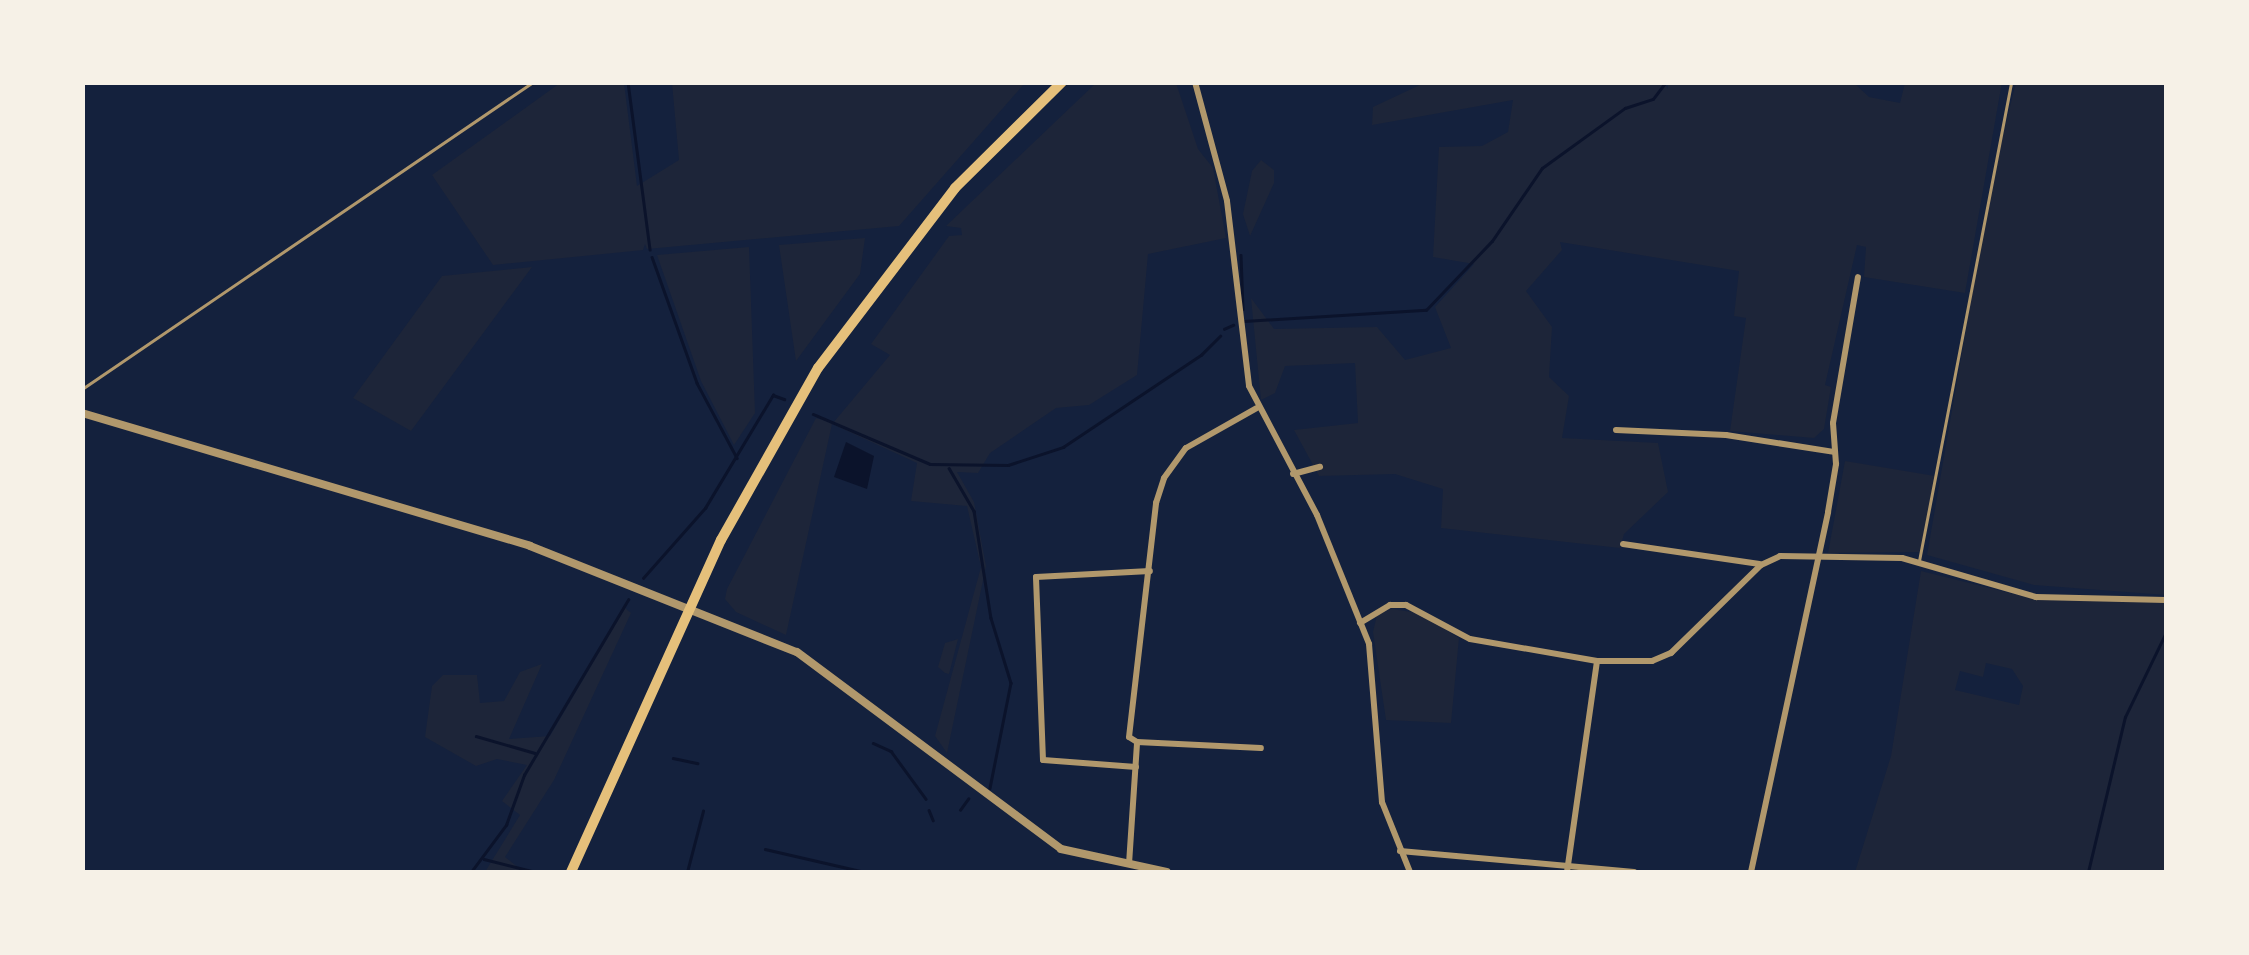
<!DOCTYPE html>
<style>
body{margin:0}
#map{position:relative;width:2249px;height:955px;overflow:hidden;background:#14213d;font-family:Roboto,sans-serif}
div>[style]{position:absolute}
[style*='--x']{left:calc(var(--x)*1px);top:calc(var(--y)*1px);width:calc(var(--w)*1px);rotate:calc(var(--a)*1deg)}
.green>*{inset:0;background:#1d2539}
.water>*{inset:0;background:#0b132b}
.stream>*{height:2.5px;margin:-1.25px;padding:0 1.25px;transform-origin:1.25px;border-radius:1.25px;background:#0b132b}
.service>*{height:2.5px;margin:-1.25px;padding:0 1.25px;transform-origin:1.25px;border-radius:1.25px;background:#b1986c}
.minor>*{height:6px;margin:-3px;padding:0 3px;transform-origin:3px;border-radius:3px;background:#b1986c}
.tertiary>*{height:8px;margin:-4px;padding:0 4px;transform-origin:4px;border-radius:4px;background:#b1986c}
.primary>*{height:10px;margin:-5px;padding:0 5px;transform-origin:5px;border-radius:5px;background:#e5c07b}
span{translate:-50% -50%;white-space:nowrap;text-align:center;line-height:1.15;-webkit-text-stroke:8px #f6f1e7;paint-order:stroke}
.frame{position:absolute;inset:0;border:85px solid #f6f1e7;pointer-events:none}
</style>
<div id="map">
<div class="green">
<i style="clip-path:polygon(1662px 82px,1668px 89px,1668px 82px,1853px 82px,1869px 97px,1900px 103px,1905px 83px,2002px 82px,1965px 293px,1864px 277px,1866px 247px,1857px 245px,1825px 385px,1831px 387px,1824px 429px,1814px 438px,1730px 431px,1746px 318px,1734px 316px,1739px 271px,1560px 242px,1562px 250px,1526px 291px,1552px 327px,1549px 377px,1569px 396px,1562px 438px,1658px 443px,1668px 492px,1624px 534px,1620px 548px,1441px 528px,1443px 489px,1395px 474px,1319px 476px,1294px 430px,1358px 423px,1355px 363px,1285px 366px,1275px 393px,1261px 400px,1251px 298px,1274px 329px,1377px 327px,1405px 360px,1451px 348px,1435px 307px,1474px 264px,1433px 257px,1439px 147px,1482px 146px,1508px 132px,1513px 100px,1372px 125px,1373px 107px,1424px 83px)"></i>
<i style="clip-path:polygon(560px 83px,624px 83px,637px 186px,679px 160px,672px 83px,1025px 83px,899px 226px,647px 249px,645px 244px,643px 250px,493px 265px,432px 175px)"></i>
<i style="clip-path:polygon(1096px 83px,1176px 83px,1198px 149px,1213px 168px,1226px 238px,1148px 254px,1137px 375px,1089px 405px,1056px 408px,990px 453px,978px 473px,957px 472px,974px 502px,986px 566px,947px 753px,935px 736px,981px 567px,967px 506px,911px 501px,917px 463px,832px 424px,786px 635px,736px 612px,725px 599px,727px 589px,816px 418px,833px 423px,890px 355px,871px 344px,949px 236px,962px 235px,961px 228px,946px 226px)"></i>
<i style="clip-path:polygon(2016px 83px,2166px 83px,2166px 595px,2034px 585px,1927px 555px,1993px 173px)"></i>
<i style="clip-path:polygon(1261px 160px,1274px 170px,1274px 183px,1250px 236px,1243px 214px,1252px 171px)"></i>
<i style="clip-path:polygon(865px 238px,860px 274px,796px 361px,779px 245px)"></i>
<i style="clip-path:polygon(749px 247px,755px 413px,734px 445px,701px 381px,657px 255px)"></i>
<i style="clip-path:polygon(532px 267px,411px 431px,353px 398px,442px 276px)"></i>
<i style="clip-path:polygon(1845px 461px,1935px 476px,1921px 552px,1828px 553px)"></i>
<i style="clip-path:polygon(evenodd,1921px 571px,2038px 600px,2166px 602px,2166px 872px,1855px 872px,1891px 756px,1921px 571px,1986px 663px,2012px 669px,2023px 686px,2019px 705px,1955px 690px,1960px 671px,1983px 677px,1986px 663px)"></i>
<i style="clip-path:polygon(625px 608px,631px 613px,554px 780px,505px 857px,524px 872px,485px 872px,520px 815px,502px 801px,527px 765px,497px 759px,476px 766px,425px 737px,432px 686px,443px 675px,477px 675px,480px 703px,504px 701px,520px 672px,542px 664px,509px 739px,550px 736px)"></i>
<i style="clip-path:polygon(1392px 609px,1419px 613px,1459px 638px,1451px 723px,1386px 720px,1373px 632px,1377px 615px)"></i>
<i style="clip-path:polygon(958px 639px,949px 674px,945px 673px,938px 667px,945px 643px)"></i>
</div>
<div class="water">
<i style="clip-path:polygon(846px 442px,874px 456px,867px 489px,834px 477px)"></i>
</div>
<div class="stream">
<i style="--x:628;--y:82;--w:169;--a:82.5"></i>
<i style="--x:1241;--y:255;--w:54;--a:87.9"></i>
<i style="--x:652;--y:257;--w:134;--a:70.3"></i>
<i style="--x:697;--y:383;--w:85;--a:61.9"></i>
<i style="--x:1244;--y:321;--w:182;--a:-3.5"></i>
<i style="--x:1426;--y:310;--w:95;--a:-46.3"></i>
<i style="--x:1492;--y:241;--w:88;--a:-55.6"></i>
<i style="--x:1542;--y:168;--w:102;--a:-35.9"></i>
<i style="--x:1625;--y:108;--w:29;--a:-18"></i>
<i style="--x:1653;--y:99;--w:21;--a:-53"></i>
<i style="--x:1224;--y:329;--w:10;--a:-24"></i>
<i style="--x:813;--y:414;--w:127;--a:23.1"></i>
<i style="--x:930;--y:464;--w:78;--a:0.7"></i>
<i style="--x:1008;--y:465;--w:58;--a:-18.1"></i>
<i style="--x:1063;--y:447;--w:166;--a:-33.7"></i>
<i style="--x:1201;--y:355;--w:27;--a:-45"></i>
<i style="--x:949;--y:468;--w:50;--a:59.8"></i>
<i style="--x:974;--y:511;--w:108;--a:81"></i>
<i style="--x:991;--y:618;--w:68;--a:72.9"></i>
<i style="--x:1011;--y:683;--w:107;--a:101.3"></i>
<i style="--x:643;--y:578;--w:94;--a:-48.5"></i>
<i style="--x:705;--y:508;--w:132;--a:-59"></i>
<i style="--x:773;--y:395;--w:12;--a:20"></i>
<i style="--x:476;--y:736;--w:61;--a:16.1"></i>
<i style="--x:873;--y:743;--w:20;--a:24"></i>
<i style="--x:891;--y:751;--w:59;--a:53.9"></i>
<i style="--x:673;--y:758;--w:25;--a:12"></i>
<i style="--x:929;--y:810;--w:11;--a:68"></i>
<i style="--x:960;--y:810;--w:14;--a:-54"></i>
<i style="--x:765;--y:849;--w:103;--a:13"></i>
<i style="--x:484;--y:859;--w:54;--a:14"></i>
<i style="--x:471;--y:872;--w:59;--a:-53.3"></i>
<i style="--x:506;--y:825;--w:53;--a:-70.2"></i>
<i style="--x:524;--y:775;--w:204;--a:-59.3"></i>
<i style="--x:687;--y:872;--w:63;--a:-75.3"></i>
<i style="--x:2088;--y:872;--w:159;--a:-76.6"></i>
<i style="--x:2125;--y:717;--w:94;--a:-64.2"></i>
</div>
<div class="service">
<i style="--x:82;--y:389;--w:546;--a:-34.24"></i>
<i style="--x:1919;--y:561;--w:488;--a:-79.1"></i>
</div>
<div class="minor">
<i style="--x:1195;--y:82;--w:123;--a:74.9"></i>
<i style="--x:1227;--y:201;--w:186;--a:83.2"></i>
<i style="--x:1249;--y:386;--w:146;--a:62.2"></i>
<i style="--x:1317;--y:515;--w:139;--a:68"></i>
<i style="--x:1369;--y:644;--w:159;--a:85.3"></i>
<i style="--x:1382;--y:802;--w:75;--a:68.2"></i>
<i style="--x:1616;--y:430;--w:110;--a:2.6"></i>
<i style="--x:1726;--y:435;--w:109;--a:8.9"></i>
<i style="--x:1293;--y:474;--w:28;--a:-15"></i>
<i style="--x:1623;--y:544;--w:138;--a:8.3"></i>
<i style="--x:1360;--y:623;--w:35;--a:-31"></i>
<i style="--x:1390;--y:605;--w:16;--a:0"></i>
<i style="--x:1406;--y:605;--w:72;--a:28"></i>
<i style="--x:1470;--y:639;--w:129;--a:9.8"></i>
<i style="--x:1597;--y:661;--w:55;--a:0"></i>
<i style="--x:1652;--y:661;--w:21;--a:-23"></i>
<i style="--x:1671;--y:653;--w:126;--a:-44.4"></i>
<i style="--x:1761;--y:565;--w:21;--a:-25"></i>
<i style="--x:1780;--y:556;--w:122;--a:0.9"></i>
<i style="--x:1902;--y:558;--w:140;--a:16.2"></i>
<i style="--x:2036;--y:597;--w:130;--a:1.3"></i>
<i style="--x:1137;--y:742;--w:124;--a:2.8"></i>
<i style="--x:1136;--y:767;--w:93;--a:-175.7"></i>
<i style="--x:1043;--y:760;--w:183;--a:-92.2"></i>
<i style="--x:1036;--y:577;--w:114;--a:-3"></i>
<i style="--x:1400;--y:851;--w:235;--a:5.1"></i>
<i style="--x:1129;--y:864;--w:122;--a:-86.2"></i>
<i style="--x:1137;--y:742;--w:9;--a:-148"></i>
<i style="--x:1129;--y:737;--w:236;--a:-83.4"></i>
<i style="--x:1156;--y:503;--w:26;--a:-72"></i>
<i style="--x:1164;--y:478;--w:37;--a:-54"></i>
<i style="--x:1186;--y:448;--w:81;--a:-29.4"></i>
<i style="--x:1567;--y:872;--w:213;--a:-81.9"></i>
<i style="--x:1751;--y:872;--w:368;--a:-77.9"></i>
<i style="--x:1828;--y:512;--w:49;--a:-80.5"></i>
<i style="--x:1836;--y:464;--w:41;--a:-94.2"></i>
<i style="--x:1833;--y:423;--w:148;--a:-80.3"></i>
</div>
<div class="tertiary">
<i style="--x:82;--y:413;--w:467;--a:16.5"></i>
<i style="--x:530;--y:546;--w:287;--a:21.7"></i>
<i style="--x:797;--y:652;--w:329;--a:36.7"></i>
<i style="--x:1061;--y:849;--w:108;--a:12.2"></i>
</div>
<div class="primary">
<i style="--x:571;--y:872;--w:364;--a:-65.7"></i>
<i style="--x:721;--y:540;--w:197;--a:-60.6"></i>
<i style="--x:818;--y:368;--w:226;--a:-52.7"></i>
<i style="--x:955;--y:188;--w:151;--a:-44.7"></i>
</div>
<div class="frame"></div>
</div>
